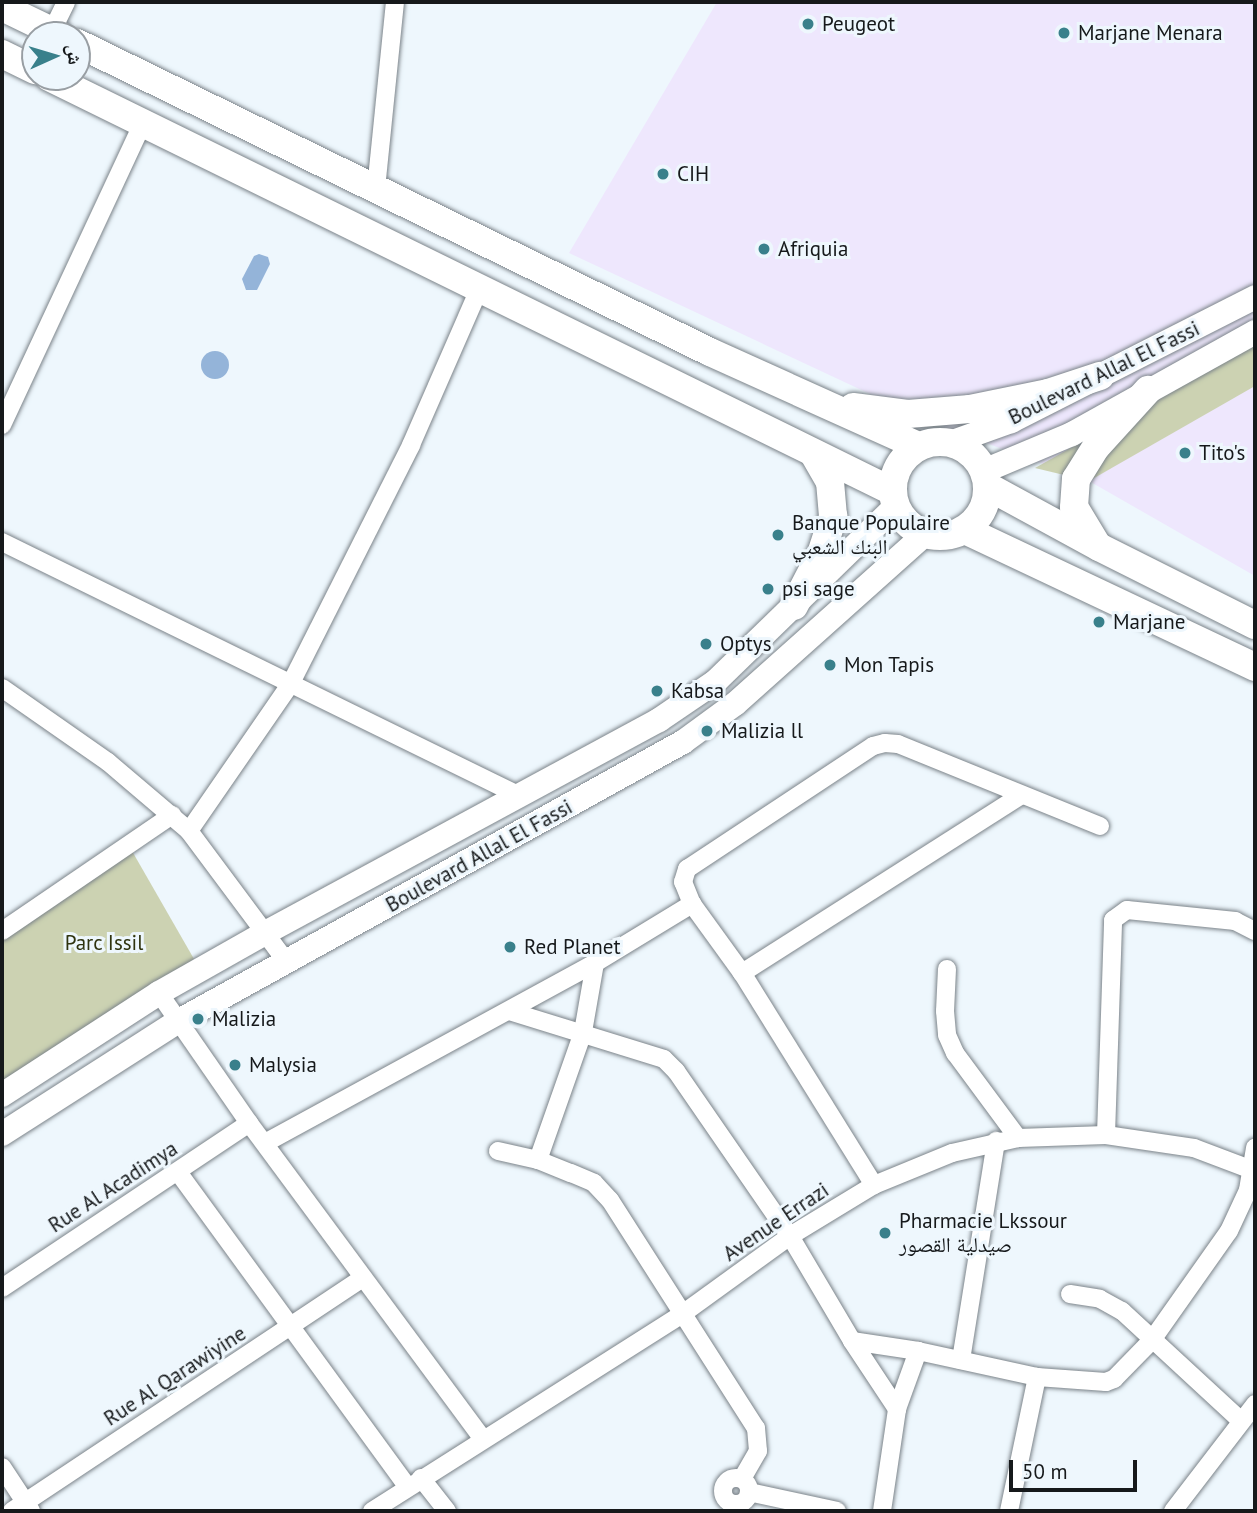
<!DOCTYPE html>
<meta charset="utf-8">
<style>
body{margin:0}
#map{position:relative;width:1257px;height:1513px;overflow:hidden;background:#eef7fd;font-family:"PT Sans","Noto Naskh Arabic",sans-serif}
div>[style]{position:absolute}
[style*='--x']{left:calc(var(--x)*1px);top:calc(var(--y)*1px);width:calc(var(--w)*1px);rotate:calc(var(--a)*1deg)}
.commercial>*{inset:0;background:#eee7fd}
.green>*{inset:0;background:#ccd2b2}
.water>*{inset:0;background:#94b4d9}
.round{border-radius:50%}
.roads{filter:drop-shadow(0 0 2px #7b8389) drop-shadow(0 0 2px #7b8389)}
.street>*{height:18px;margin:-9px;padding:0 9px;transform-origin:9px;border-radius:9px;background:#fff}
.street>.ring{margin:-9px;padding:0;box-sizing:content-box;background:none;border:18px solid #fff;border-radius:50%}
.secondary>*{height:24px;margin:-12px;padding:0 12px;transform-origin:12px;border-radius:12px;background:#fff}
.primary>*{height:28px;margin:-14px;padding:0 14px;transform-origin:14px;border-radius:14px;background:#fff}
.primary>.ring{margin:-14px;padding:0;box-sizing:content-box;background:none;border:28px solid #fff;border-radius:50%}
.dots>*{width:19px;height:19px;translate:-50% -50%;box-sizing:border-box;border:4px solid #eef7fd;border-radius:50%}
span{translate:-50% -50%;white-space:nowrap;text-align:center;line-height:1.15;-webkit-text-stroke:6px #eef7fd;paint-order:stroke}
.poi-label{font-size:21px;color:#16191b}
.left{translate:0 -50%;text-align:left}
.street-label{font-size:21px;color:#16191b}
.park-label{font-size:21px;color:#2f330f}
.frame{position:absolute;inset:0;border:4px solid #16191b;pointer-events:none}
.north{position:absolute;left:21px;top:21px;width:70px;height:70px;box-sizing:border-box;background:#eef7fd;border:2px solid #989ea3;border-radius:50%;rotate:86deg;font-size:19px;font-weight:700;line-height:28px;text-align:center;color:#16191b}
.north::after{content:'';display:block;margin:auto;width:24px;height:32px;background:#39808b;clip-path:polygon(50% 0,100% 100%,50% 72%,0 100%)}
.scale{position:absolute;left:1009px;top:1460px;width:128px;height:32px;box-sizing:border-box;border:4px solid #16191b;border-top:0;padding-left:9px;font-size:21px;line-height:24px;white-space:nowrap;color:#16191b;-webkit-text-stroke:5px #eef7fd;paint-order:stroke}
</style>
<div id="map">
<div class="commercial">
<i style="clip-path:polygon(717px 2px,1255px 2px,1255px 576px,1089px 481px,932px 423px,569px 253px)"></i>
</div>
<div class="green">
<i style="clip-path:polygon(1255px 344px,1255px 386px,1089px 481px,1035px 468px)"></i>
<i style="clip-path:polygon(132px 851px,194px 959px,2px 1082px,2px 935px)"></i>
</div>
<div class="water">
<i style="clip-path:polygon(259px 254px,268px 257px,270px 264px,257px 290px,246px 290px,242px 279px,254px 256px)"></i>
<i class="round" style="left:201px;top:351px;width:28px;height:28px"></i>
</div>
<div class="roads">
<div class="street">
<i style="--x:52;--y:31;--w:32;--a:-64"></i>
<i style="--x:376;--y:189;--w:188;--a:-84.2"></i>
<i style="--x:2;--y:425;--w:333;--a:-65"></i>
<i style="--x:2;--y:542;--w:577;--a:26.12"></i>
<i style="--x:2;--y:688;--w:129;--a:34.9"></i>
<i style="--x:108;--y:762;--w:106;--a:40.4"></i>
<i style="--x:189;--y:831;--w:161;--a:53.3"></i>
<i style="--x:189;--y:831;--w:180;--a:-55.4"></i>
<i style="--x:291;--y:683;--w:267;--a:-63.2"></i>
<i style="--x:411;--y:445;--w:172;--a:-66.4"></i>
<i style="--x:2;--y:931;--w:206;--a:-34.3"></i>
<i style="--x:947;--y:969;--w:42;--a:92.7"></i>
<i style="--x:945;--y:1011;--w:24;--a:85"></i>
<i style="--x:947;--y:1035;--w:20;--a:66"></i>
<i style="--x:955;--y:1053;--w:106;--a:53.5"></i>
<i style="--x:742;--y:973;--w:331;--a:-32.5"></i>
<i style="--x:159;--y:993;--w:158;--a:55.3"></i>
<i style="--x:249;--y:1123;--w:393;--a:53.5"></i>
<i style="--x:509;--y:1011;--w:162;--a:17.2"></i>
<i style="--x:664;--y:1059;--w:17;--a:45"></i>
<i style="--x:676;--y:1071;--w:201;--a:55.4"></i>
<i style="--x:790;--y:1236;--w:122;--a:59.4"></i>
<i style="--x:852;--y:1341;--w:67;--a:8.6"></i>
<i style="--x:918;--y:1351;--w:122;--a:12.3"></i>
<i style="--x:1037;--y:1377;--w:69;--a:4.1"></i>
<i style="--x:1106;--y:1382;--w:9;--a:-21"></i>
<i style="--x:1114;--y:1379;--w:54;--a:-45.7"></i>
<i style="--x:1152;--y:1340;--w:133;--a:-54.8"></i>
<i style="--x:1229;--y:1231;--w:45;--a:-65.1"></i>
<i style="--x:1248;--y:1190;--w:43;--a:-80.5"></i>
<i style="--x:1106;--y:1135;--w:215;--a:-88.1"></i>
<i style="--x:1113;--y:920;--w:17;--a:-36"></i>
<i style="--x:1127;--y:910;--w:109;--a:5.8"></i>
<i style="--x:1235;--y:921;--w:22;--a:27"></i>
<i style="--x:265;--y:1143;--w:376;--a:-28.6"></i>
<i style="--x:595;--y:963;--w:114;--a:-31.3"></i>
<i style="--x:498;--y:1151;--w:41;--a:12.7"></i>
<i style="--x:538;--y:1160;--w:35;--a:22"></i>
<i style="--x:571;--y:1173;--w:25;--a:23"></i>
<i style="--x:594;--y:1183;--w:23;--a:47"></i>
<i style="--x:610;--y:1200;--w:271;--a:57.4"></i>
<i style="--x:756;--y:1428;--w:23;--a:85"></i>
<i style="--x:758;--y:1451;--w:32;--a:120"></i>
<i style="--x:538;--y:1160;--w:136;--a:-70.6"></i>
<i style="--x:583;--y:1032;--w:70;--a:-80.1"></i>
<i style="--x:178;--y:1172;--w:390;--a:53.9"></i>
<i style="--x:874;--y:1185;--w:250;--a:-121.9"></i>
<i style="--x:742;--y:973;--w:85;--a:-125.9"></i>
<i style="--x:692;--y:904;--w:24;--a:-112"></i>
<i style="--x:683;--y:882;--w:14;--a:-73"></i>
<i style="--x:687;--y:869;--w:223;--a:-33.5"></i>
<i style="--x:873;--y:746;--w:12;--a:-14"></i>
<i style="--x:885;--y:743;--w:13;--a:4"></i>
<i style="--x:898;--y:744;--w:218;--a:22.1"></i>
<i style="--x:2;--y:1288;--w:297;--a:-33.7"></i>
<i style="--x:1070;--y:1294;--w:30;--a:9"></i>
<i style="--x:1100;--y:1299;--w:25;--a:29"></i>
<i style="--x:1122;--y:1311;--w:162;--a:42.7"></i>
<i style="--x:852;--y:1341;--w:82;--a:56.5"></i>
<i style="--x:961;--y:1360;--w:222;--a:-80.9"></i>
<i style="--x:2;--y:1467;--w:53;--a:56.6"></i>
<i style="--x:421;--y:1478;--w:42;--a:51.8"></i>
<i class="ring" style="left:723px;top:1478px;width:8px;height:8px"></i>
<i style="--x:749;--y:1492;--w:90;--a:12.2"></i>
<i style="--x:12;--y:1511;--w:421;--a:-33.6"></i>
<i style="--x:372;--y:1511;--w:366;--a:-32.4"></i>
<i style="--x:681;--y:1315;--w:135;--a:-35.9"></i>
<i style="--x:790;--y:1236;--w:98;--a:-31.3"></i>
<i style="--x:874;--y:1185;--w:84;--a:-22.3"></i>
<i style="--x:952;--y:1153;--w:68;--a:-12.8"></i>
<i style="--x:1018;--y:1138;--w:88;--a:-2"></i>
<i style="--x:1106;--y:1135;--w:89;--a:8.4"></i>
<i style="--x:1194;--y:1148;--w:65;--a:20.7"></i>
<i style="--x:882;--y:1511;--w:103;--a:-81.6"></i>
<i style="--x:897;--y:1409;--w:62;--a:-70.1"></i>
<i style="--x:1009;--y:1511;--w:137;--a:-78.2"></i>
<i style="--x:1173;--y:1511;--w:135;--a:-52.5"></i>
</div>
<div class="secondary">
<i style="--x:950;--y:443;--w:65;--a:-19.8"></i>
<i style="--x:1011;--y:421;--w:274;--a:-26.9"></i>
<i style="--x:984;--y:471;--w:95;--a:-22.8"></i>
<i style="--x:1072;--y:434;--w:210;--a:-29.1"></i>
<i style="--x:2;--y:1095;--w:187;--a:-33"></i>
<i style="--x:159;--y:993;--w:122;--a:-29.5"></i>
<i style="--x:265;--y:933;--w:448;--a:-28.4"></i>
<i style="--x:659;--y:720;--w:68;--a:-34.2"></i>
<i style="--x:715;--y:682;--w:251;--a:-44.2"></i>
<i style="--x:2;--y:1134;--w:208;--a:-32.6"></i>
<i style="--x:177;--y:1022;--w:578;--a:-28.96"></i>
<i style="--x:683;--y:742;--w:64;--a:-36.2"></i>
<i style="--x:735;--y:704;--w:254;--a:-41.8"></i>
</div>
<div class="primary">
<i style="--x:2;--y:7;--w:64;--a:25.8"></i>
<i style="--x:77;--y:43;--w:704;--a:26.02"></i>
<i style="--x:710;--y:352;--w:228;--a:24.3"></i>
<i style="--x:2;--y:54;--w:37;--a:26"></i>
<i style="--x:49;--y:77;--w:939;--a:26.16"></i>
<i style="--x:853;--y:407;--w:55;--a:7.3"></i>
<i style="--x:908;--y:414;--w:62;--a:-4.6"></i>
<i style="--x:970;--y:409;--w:80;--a:-11.6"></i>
<i style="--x:1048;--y:393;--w:55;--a:-18.1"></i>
<i class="ring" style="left:893px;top:442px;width:66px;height:66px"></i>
<i style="--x:987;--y:486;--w:128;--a:28.6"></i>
<i style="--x:1099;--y:547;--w:174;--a:26.6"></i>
<i style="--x:965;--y:530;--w:321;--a:25.3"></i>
<i style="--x:1097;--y:545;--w:44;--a:-121.2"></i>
<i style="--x:1074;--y:507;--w:28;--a:-86"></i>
<i style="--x:1076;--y:479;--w:39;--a:-58"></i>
<i style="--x:1097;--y:446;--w:76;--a:-47.7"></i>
<i style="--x:794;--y:606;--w:59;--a:-62.6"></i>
<i style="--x:821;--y:554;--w:40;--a:-72"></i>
<i style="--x:833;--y:516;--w:34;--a:-95"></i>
<i style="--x:830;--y:482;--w:32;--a:-120"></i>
</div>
</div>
<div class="dots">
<i style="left:808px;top:24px;background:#39808b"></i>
<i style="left:1064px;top:33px;background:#39808b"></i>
<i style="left:663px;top:174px;background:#39808b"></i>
<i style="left:764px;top:249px;background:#39808b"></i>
<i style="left:1185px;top:453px;background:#39808b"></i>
<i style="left:778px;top:535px;background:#39808b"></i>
<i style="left:768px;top:589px;background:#39808b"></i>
<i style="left:1099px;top:622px;background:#39808b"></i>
<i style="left:706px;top:644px;background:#39808b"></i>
<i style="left:830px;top:665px;background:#39808b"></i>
<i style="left:657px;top:691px;background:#39808b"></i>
<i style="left:707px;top:731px;background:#39808b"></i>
<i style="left:510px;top:947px;background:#39808b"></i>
<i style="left:198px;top:1019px;background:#39808b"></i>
<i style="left:235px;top:1065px;background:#39808b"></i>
<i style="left:885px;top:1233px;background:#39808b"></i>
</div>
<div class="poi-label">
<span class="left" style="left:822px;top:24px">Peugeot</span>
<span class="left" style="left:1078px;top:33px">Marjane Menara</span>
<span class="left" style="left:677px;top:174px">CIH</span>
<span class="left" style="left:778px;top:249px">Afriquia</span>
<span class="left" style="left:1199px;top:453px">Tito's</span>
<span class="left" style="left:792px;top:535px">Banque Populaire<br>البنك الشعبي</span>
<span class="left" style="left:782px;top:589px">psi sage</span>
<span class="left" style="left:1113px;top:622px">Marjane</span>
<span class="left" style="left:720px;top:644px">Optys</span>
<span class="left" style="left:844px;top:665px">Mon Tapis</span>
<span class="left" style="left:671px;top:691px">Kabsa</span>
<span class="left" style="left:721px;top:731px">Malizia ll</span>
<span class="left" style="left:524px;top:947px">Red Planet</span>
<span class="left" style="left:212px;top:1019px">Malizia</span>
<span class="left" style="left:249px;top:1065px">Malysia</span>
<span class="left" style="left:899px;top:1233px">Pharmacie Lkssour<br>صيدلية القصور</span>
</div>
<div class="street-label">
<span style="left:1104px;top:373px;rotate:-26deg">Boulevard Allal El Fassi</span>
<span style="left:479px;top:856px;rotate:-29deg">Boulevard Allal El Fassi</span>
<span style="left:113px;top:1187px;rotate:-33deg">Rue Al Acadimya</span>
<span style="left:776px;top:1222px;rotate:-34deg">Avenue Errazi</span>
<span style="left:175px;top:1376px;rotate:-33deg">Rue Al Qarawiyine</span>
</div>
<div class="park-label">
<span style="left:104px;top:943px">Parc Issil</span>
</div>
<div class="frame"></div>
<div class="north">ش</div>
<div class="scale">50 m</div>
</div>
